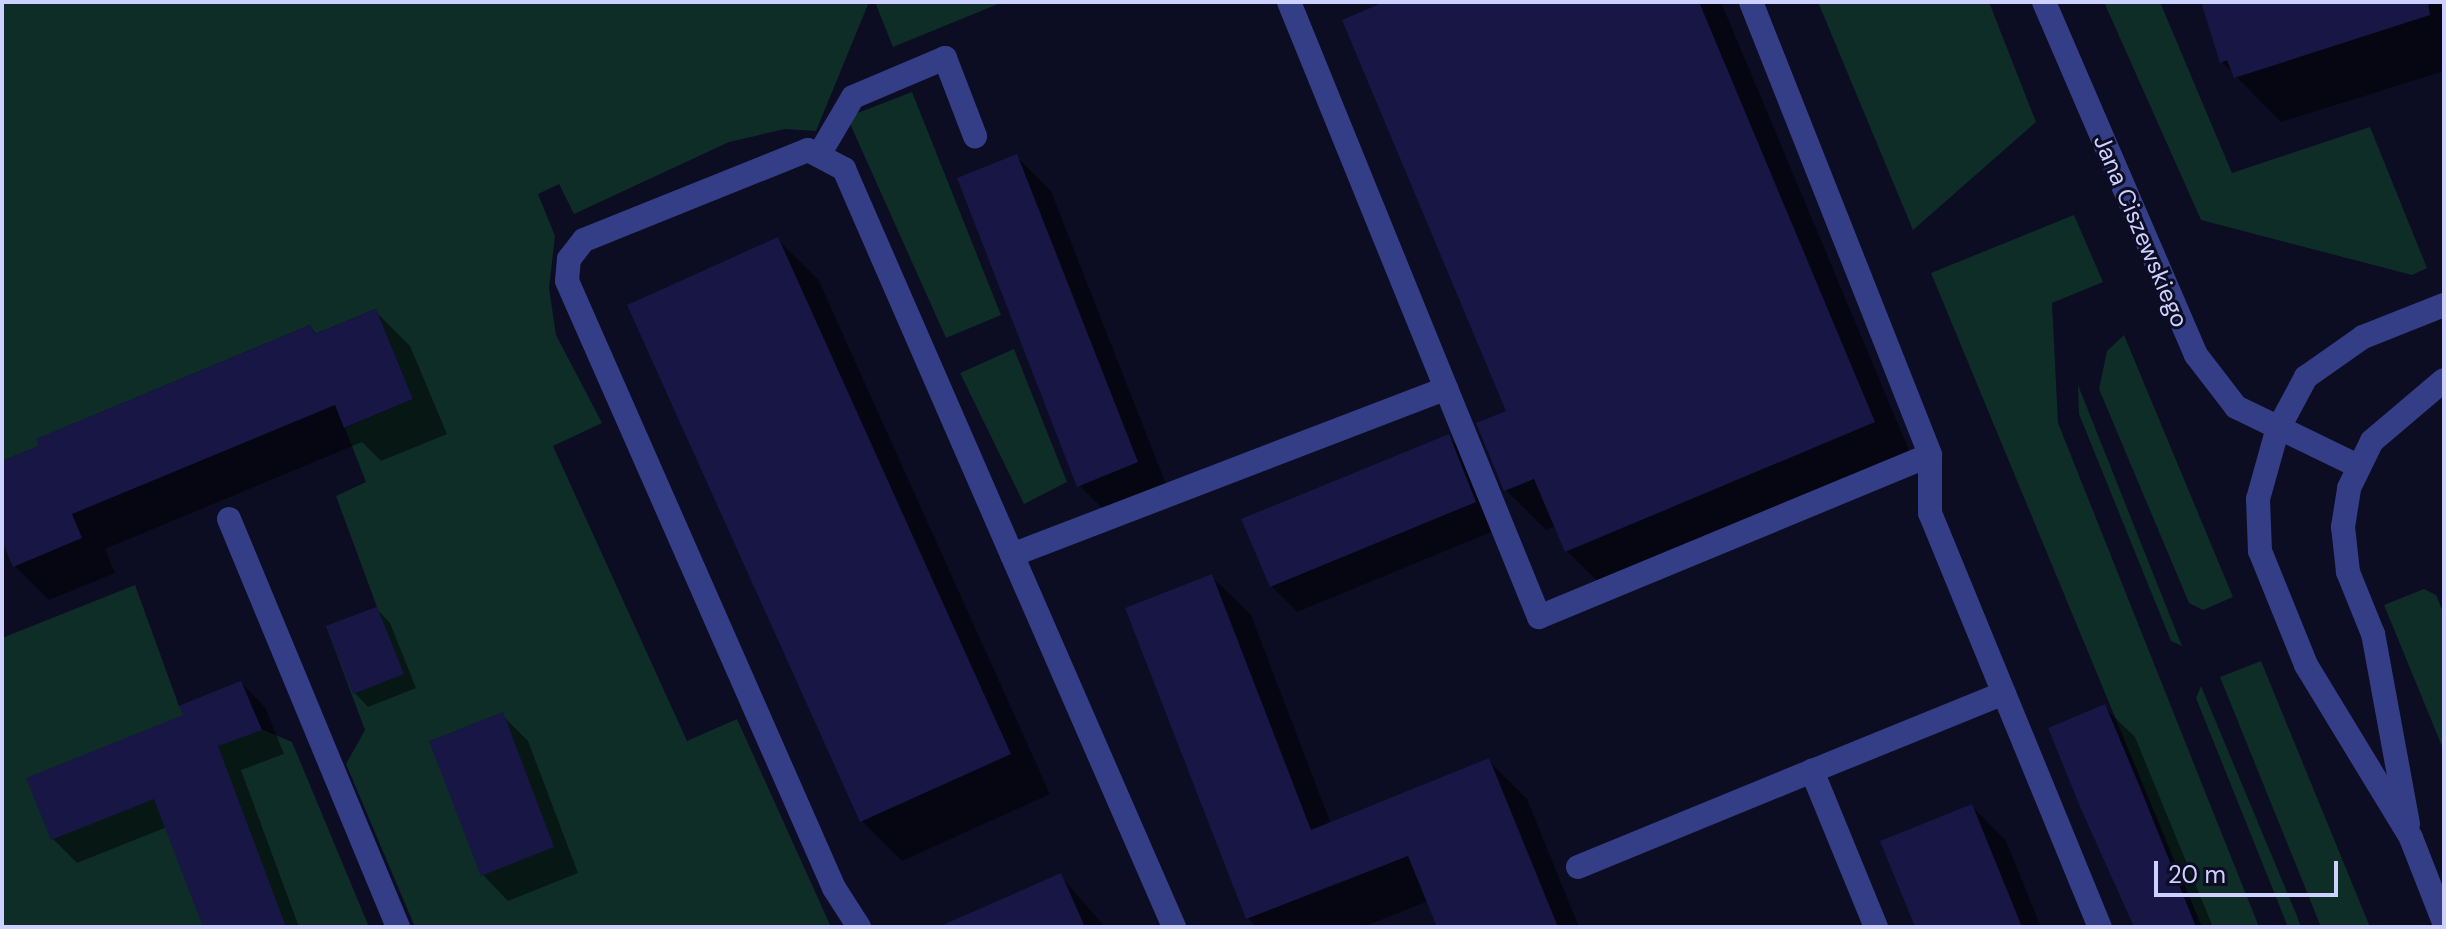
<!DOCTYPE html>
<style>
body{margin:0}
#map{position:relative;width:2446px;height:929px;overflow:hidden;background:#0c0c23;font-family:"DM Sans",sans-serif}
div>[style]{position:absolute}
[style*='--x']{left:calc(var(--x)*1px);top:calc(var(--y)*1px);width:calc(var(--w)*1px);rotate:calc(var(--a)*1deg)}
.green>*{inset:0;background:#0e2d26}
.shadow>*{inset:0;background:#0007}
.building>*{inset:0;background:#171645}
.minor>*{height:24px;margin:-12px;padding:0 12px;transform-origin:12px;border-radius:12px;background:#333e86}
span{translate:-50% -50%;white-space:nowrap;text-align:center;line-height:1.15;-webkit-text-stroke:6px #0c0c23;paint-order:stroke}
.street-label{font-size:24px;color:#cdd1ff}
.frame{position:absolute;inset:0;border:4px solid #cdd1ff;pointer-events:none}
.scale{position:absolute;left:2154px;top:861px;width:184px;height:36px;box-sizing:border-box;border:4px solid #cdd1ff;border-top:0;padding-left:10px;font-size:24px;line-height:28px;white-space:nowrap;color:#cdd1ff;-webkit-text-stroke:6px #0c0c23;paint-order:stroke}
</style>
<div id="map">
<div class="green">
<i style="clip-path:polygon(2px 2px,869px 2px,816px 131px,785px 129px,729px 142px,574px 214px,559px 184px,538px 194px,555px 236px,549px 288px,556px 335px,602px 423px,553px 446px,687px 741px,737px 719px,831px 927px,415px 927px,346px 764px,365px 730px,326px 626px,377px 607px,336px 496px,366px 482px,345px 428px,413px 399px,376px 309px,315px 334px,310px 325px,37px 439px,39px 446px,2px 461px)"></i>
<i style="clip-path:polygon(875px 2px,1003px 2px,893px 47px)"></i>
<i style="clip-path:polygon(1818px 2px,1989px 2px,2036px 122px,1913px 230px)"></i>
<i style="clip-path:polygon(2104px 2px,2160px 2px,2232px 173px,2370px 127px,2427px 268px,2412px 275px,2201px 220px)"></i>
<i style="clip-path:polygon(912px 92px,1001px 315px,946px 338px,847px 117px)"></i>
<i style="clip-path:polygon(2074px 215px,2103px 282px,2052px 303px,2058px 423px,2259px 927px,2202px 927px,1931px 273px)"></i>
<i style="clip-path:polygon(2124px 335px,2233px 597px,2203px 610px,2189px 603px,2099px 389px,2107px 351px)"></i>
<i style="clip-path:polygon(1014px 349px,1067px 482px,1024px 504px,960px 373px)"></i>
<i style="clip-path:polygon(2078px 385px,2182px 646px,2171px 641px,2079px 414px)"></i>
<i style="clip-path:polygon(135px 585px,179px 706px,241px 681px,261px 729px,292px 742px,369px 927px,2px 927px,2px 638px)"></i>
<i style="clip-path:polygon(2424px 589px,2436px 595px,2444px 614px,2444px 751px,2384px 605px)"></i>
<i style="clip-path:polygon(2261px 661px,2370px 927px,2321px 927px,2220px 677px)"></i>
<i style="clip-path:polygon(2201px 686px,2297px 916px,2301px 927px,2288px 927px,2196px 698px)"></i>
</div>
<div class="shadow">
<i style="clip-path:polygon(1389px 2px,1721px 2px,1914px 462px,1607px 591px,1567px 551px,1556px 526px,1546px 530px,1506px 490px,1509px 412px)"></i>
<i style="clip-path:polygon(2206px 2px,2444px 2px,2444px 71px,2281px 122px,2222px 62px)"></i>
<i style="clip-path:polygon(1016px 156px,1051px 191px,1171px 497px,1114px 520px,1079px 485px)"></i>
<i style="clip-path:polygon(777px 239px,818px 279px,1050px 794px,902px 861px,862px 821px,630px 306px)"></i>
<i style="clip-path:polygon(375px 311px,410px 346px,447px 434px,381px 461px,362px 442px,105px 549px,115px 573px,49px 600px,14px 565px,2px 536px,2px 464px,310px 327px,317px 335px)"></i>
<i style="clip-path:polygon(1448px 437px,1474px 463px,1501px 528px,1297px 612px,1271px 586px)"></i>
<i style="clip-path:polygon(1212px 577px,1251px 615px,1331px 824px,1489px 761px,1527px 799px,1579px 927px,1439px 927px,1428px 901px,1363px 927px,1256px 927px,1248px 918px)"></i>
<i style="clip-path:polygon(377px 609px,390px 623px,416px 688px,368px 707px,355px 693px)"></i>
<i style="clip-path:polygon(241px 683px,265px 707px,284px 754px,241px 770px,299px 927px,205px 927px,167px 827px,77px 863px,53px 839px,185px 716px)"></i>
<i style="clip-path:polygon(2104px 707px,2135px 737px,2213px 927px,2135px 927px)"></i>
<i style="clip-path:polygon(502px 715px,528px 741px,578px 873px,508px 901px,483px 875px)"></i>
<i style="clip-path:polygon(1972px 806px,2006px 841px,2041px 927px,1917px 927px)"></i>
<i style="clip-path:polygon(1060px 875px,1105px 927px,943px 927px)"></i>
</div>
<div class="building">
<i style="clip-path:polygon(1384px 2px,1699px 2px,1875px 422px,1565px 552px,1534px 479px,1504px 491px,1476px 423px,1506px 411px,1342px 20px)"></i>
<i style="clip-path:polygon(2201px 2px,2428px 2px,2430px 15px,2234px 78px,2227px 60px,2220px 63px)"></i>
<i style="clip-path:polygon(1017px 154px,1138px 462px,1077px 487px,957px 178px)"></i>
<i style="clip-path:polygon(778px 237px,1011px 754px,860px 822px,627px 305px)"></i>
<i style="clip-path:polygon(376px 309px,413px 399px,344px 428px,335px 405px,72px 514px,82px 538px,13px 567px,2px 541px,2px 461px,39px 446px,36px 439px,310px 325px,315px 334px)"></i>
<i style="clip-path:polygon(1449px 434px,1476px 502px,1270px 587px,1241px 519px)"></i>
<i style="clip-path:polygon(1212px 574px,1311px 830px,1489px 758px,1558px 927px,1437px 927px,1408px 856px,1246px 919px,1125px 608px)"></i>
<i style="clip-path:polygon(377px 607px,404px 674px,353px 694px,326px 626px)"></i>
<i style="clip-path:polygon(241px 681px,262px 730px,218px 746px,286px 927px,203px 927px,154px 799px,51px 840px,26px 778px,183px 715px,179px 706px)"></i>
<i style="clip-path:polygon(2105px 704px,2139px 785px,2196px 927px,2134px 927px,2081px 809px,2048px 728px)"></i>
<i style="clip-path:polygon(503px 712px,554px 847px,481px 876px,429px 741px)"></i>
<i style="clip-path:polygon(1972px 804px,2022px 927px,1915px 927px,1880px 841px)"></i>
<i style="clip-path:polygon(1061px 873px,1085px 927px,938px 927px)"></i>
</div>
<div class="minor">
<i style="--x:1289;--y:2;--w:664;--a:67.88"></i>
<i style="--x:1539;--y:617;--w:423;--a:-22.5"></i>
<i style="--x:1751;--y:2;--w:487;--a:68.4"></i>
<i style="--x:1930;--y:455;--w:58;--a:90"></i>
<i style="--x:1930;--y:513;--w:448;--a:67.7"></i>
<i style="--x:2044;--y:2;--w:384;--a:66.7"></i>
<i style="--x:2196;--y:355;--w:66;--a:52.4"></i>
<i style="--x:2236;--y:407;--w:136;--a:25.8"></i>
<i style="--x:820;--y:153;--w:65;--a:-59.5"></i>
<i style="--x:853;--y:97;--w:100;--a:-23"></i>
<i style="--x:945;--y:58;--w:84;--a:69"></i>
<i style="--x:2444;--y:305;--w:87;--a:158.4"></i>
<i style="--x:2363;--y:337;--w:70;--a:144.9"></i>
<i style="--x:2306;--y:377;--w:61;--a:118.2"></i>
<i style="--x:2277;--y:431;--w:71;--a:105.6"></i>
<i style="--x:2258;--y:499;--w:52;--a:87.8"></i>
<i style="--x:2260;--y:551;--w:123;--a:68"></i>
<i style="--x:2306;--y:665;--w:202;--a:58.7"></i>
<i style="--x:2411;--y:838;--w:90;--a:68.6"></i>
<i style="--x:229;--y:519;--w:442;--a:67.5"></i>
<i style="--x:1012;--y:555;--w:465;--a:-21"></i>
<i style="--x:2408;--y:824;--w:193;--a:-100.4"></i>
<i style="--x:2373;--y:634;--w:67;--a:-112"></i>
<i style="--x:2348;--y:572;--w:45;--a:-96.3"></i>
<i style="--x:2343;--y:527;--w:39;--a:-81"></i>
<i style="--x:2349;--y:488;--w:52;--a:-63.9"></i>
<i style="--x:2372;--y:441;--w:94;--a:-40.3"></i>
<i style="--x:1578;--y:867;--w:253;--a:-22.3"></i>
<i style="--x:859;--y:927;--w:46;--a:-122.7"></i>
<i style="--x:834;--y:888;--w:663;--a:-113.74"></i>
<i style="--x:567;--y:281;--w:22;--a:-85"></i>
<i style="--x:569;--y:259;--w:24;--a:-52"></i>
<i style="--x:584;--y:240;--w:241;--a:-21.9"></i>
<i style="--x:808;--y:150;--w:41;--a:27.8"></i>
<i style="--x:844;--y:169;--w:827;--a:66.47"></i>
<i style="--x:1876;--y:927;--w:169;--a:-112.3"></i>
<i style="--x:1812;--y:771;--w:207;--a:-22.1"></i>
</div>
<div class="street-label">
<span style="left:2141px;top:231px;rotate:67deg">Jana Ciszewskiego</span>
</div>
<div class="frame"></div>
<div class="scale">20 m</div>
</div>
